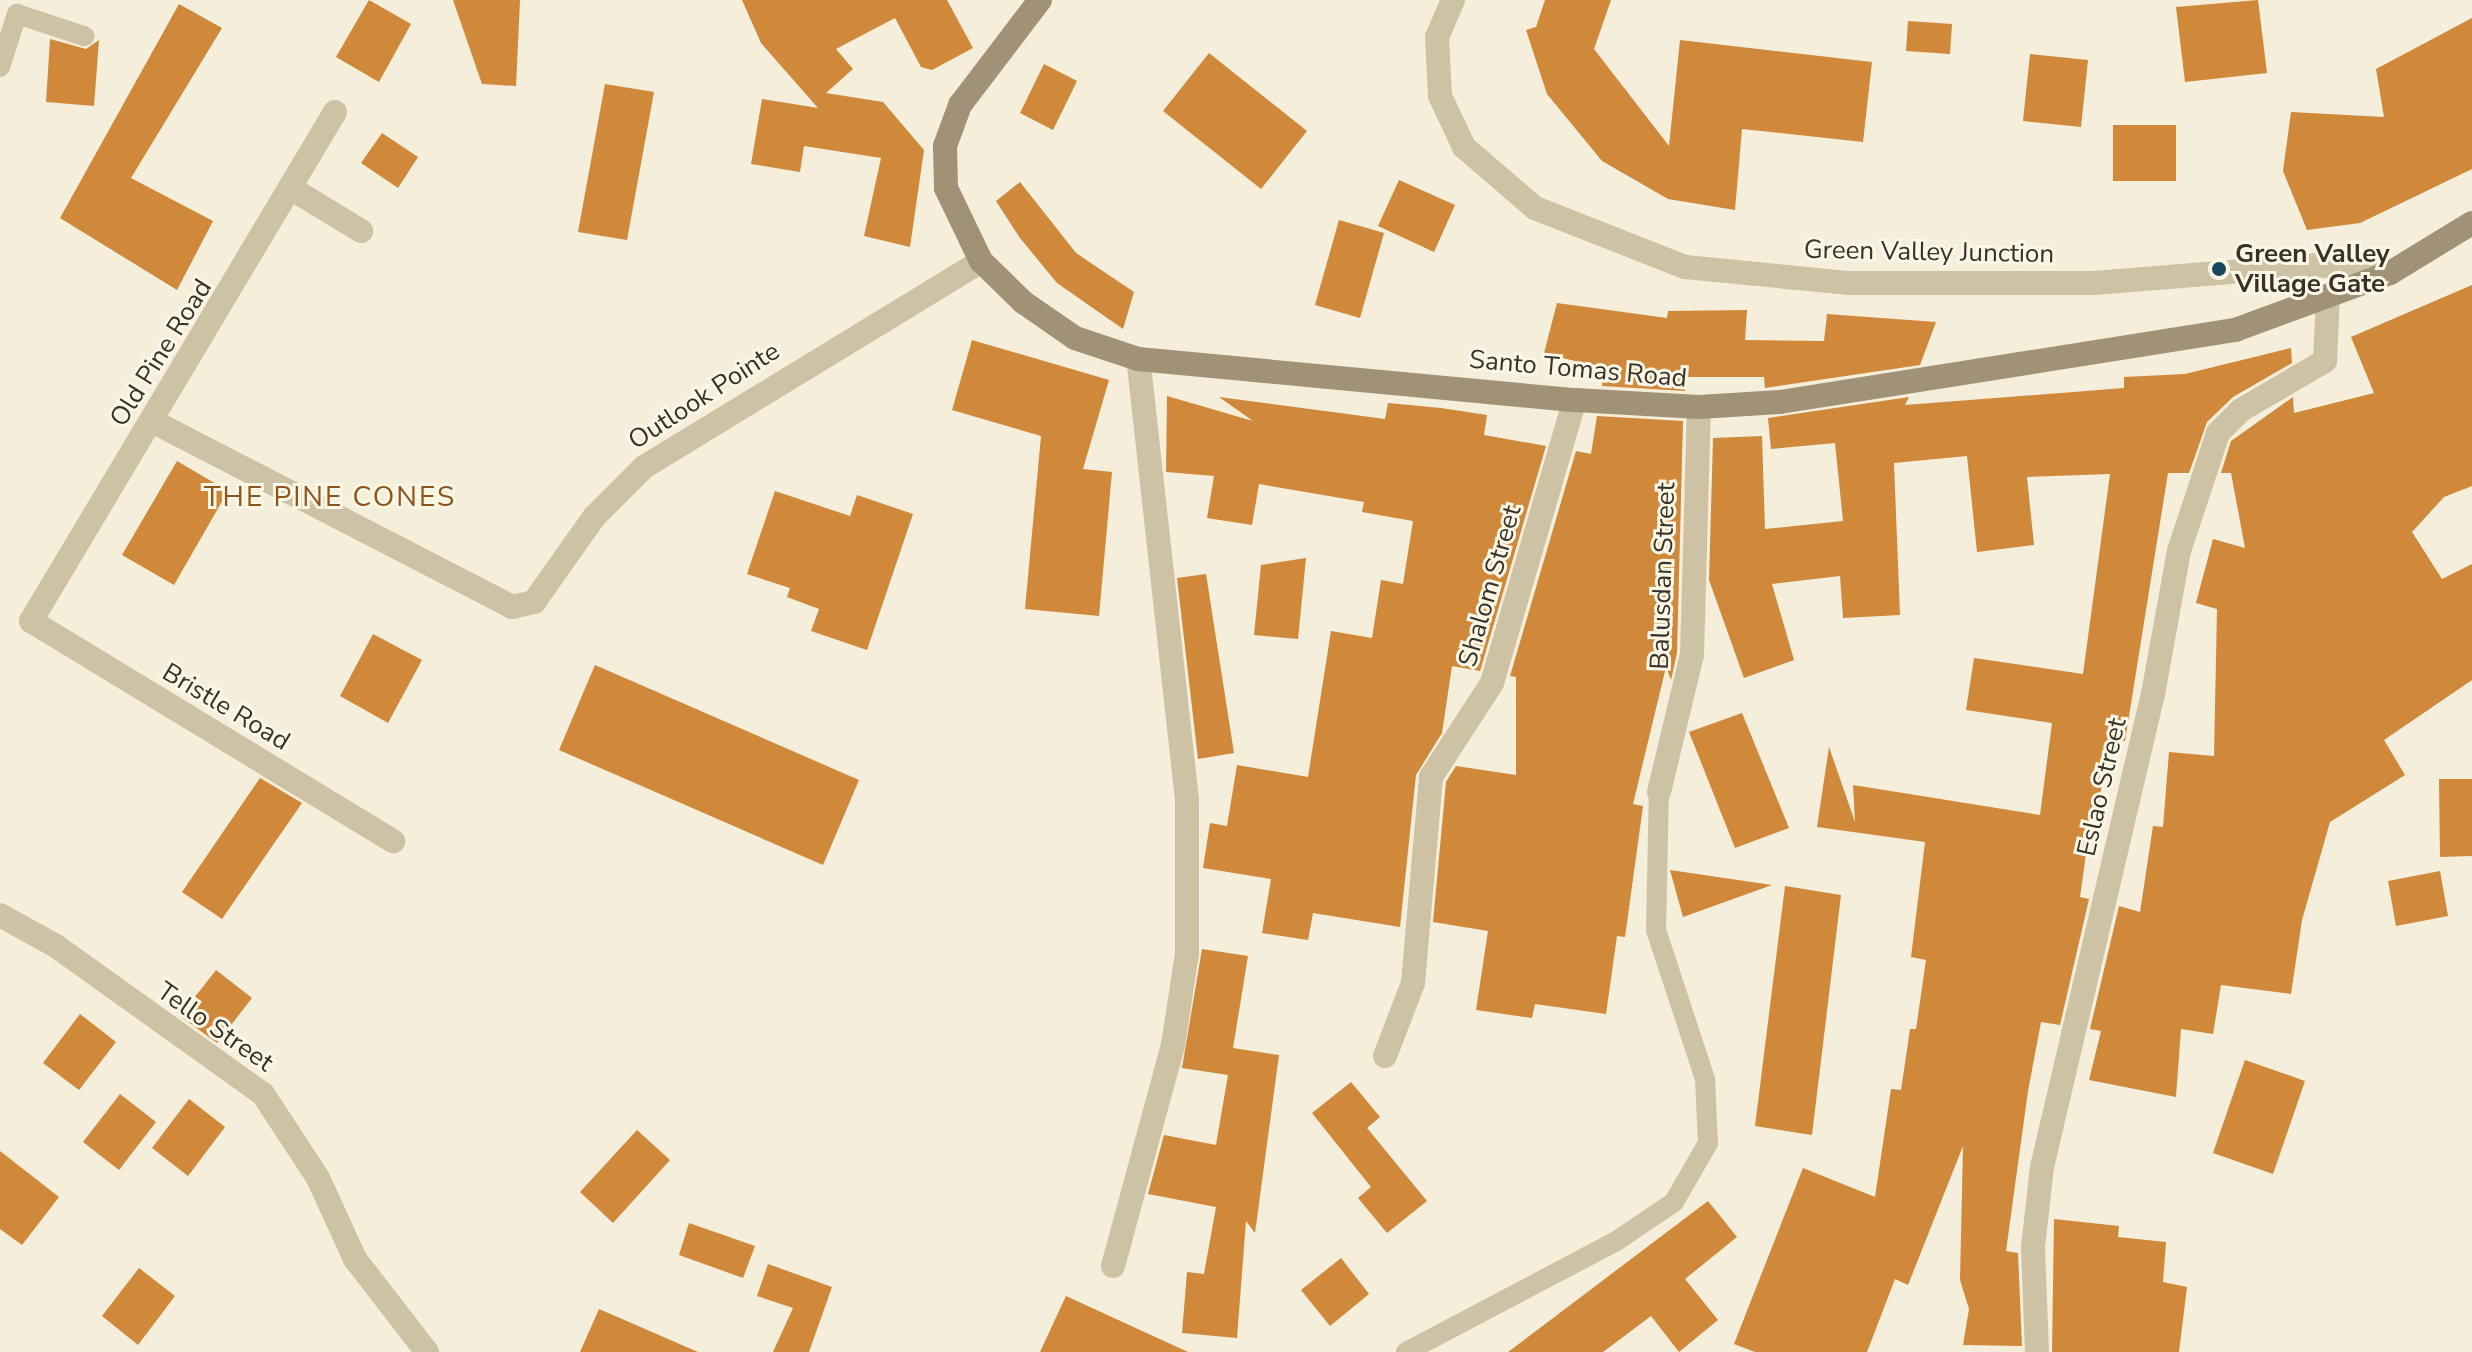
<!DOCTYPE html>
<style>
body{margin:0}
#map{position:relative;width:2472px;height:1352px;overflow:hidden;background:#f4eeda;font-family:"Nunito Sans",sans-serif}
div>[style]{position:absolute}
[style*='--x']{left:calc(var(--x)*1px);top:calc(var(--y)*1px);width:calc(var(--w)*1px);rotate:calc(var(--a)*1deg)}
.building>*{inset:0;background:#d0883b}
.lane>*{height:20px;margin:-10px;padding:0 10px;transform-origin:10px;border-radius:10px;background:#cdc2a4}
.street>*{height:24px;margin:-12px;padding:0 12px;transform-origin:12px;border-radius:12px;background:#cdc2a4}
.secondary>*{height:24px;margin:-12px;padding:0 12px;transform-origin:12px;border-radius:12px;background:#a19176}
.dots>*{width:22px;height:22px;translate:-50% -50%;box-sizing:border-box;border:4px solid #fbf7e6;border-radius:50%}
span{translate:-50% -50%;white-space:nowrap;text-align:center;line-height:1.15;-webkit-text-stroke:6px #fbf7e6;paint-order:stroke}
.street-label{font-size:26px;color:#383127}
.poi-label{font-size:26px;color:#383127;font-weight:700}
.left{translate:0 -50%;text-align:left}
.neighbourhood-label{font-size:28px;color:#8e5419;letter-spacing:2px}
</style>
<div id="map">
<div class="building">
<i style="clip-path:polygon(369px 0,411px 24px,379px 82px,336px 57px)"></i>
<i style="clip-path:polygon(453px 0,520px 0,516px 86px,482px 84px)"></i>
<i style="clip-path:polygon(742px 0,947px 0,973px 48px,932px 70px,921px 67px,895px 18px,836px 49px,853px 69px,826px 93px,883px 102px,924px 150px,910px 247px,864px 236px,881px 158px,804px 146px,800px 172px,751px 164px,762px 99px,818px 108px,761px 43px)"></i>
<i style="clip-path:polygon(1545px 0,1611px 0,1594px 49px,1669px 146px,1680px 40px,1872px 62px,1863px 142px,1742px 129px,1735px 210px,1668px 199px,1602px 161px,1547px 94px,1526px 30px,1536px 27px)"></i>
<i style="clip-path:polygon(2258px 0,2267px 73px,2185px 82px,2176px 7px)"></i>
<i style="clip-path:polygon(179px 4px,222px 28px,131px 178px,213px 221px,177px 290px,60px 218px)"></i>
<i style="clip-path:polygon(2472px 18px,2472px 169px,2360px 223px,2307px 230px,2283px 171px,2291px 112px,2384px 117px,2376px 69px)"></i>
<i style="clip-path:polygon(1908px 21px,1952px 24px,1950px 54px,1906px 51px)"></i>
<i style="clip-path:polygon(50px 39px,86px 49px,99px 40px,94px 106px,46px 102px)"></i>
<i style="clip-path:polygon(1209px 53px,1307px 131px,1261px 189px,1163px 111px)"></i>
<i style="clip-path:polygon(2030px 54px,2088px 60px,2081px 127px,2023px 121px)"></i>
<i style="clip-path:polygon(1044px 64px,1077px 81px,1053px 130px,1020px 113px)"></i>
<i style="clip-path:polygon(605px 84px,654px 92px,627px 240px,578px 232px)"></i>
<i style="clip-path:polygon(2113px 125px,2176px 125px,2176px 181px,2113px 181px)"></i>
<i style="clip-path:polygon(382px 133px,418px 157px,398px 188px,361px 163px)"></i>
<i style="clip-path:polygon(1399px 180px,1455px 205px,1434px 252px,1378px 226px)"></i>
<i style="clip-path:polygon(1020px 182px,1076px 253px,1134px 292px,1123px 329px,1057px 283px,1020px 238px,996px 201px)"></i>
<i style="clip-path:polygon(1339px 220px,1384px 233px,1360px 318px,1315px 305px)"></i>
<i style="clip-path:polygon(2472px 285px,2472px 486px,2444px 497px,2412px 532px,2442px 579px,2472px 564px,2472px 680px,2384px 740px,2405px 775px,2330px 822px,2302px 920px,2291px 994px,2221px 985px,2213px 1034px,2181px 1029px,2176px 1097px,2089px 1080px,2101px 1031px,2090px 1029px,2119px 906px,2140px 912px,2153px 826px,2163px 827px,2169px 752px,2214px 756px,2217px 609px,2196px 603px,2213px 539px,2245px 548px,2231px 473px,2221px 473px,2231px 441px,2293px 397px,2294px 413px,2374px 393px,2351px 337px)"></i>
<i style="clip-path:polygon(1557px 303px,1667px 318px,1668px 311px,1747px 310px,1745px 340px,1824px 341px,1827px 314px,1936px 322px,1920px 365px,1765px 388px,1764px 377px,1686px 377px,1685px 391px,1602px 386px,1605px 369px,1544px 353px)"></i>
<i style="clip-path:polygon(972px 340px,1109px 380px,1083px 469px,1112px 472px,1099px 616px,1025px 609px,1041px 436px,952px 410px)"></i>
<i style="clip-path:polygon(2291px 348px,2292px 363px,2233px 397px,2207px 422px,2189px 473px,2168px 473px,2125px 741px,2108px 738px,2097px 819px,2091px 818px,2080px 897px,2089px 899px,2060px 1025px,2041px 1022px,2028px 1091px,2006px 1251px,2018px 1253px,2022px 1346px,1963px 1345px,1969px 1309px,1960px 1280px,1963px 1146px,1908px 1285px,1895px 1279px,1867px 1352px,1755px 1352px,1734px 1344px,1803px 1168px,1875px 1197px,1891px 1089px,1901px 1090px,1910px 1029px,1916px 1029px,1926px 960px,1911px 957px,1925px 842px,1817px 827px,1829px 747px,1855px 822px,1853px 785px,2040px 815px,2052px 723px,1966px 710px,1974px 658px,2083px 674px,2110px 474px,2027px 477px,2034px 545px,1977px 552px,1967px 456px,1894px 463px,1900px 615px,1843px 618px,1840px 576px,1772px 584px,1794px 660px,1744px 678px,1709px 580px,1713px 438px,1762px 436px,1765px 529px,1843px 521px,1835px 443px,1771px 449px,1768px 418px,1909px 397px,1905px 405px,2124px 388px,2124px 377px,2185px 374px)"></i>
<i style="clip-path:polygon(1167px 396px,1253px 421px,1219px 397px,1385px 419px,1388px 403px,1441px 408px,1487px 415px,1484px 435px,1546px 446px,1480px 671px,1452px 666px,1442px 733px,1416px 775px,1400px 927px,1313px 913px,1308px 940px,1262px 933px,1271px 879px,1203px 868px,1210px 823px,1227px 826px,1237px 765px,1308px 777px,1331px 631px,1372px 638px,1381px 580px,1403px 584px,1413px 521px,1362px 512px,1364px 502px,1259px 484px,1252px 525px,1207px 518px,1214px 476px,1166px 472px)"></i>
<i style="clip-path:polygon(1597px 416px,1683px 421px,1677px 653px,1671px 680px,1666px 667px,1633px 804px,1643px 806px,1625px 937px,1617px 936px,1606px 1014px,1535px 1004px,1532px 1018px,1476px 1010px,1488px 931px,1433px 922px,1446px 782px,1456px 766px,1516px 775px,1516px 677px,1510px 676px,1576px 451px,1591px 454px)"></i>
<i style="clip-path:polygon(177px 461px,228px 491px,174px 585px,122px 555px)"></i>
<i style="clip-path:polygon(775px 491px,850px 516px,857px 495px,913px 514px,867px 650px,811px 631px,819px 609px,787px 597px,790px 588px,747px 574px)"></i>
<i style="clip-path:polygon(1306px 558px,1298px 639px,1254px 635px,1261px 565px)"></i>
<i style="clip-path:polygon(1206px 574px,1234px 753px,1198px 759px,1177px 578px)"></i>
<i style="clip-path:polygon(373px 634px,422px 660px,388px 723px,340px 696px)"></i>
<i style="clip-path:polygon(595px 665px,859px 780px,823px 865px,559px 750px)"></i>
<i style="clip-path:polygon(1742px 713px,1789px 828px,1735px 848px,1689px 732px)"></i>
<i style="clip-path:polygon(260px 778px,302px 803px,222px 919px,182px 892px)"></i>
<i style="clip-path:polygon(2439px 779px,2472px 779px,2472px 856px,2440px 857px)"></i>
<i style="clip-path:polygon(1670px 870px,1772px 885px,1683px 917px)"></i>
<i style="clip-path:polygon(2440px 871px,2448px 916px,2396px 926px,2388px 881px)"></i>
<i style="clip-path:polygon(1785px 886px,1841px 895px,1812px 1135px,1755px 1126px)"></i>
<i style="clip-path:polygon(1202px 949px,1248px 956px,1233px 1048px,1279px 1055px,1255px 1233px,1246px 1221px,1237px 1338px,1182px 1333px,1187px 1272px,1204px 1274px,1216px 1207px,1148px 1194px,1164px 1135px,1216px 1145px,1228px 1075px,1182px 1068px)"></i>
<i style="clip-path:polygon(216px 970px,252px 998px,217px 1043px,180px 1016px)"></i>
<i style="clip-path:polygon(80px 1014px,116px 1042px,79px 1090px,43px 1063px)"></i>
<i style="clip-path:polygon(2245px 1060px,2305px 1081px,2273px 1174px,2213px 1153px)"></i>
<i style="clip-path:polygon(1351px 1082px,1380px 1117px,1367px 1128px,1427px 1201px,1387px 1233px,1358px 1198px,1371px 1187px,1312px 1113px)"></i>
<i style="clip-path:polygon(120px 1094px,156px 1122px,119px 1170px,83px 1142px)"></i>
<i style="clip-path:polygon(189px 1099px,225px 1127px,188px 1176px,152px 1148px)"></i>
<i style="clip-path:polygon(637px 1130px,670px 1160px,613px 1223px,580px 1192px)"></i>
<i style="clip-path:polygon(0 1151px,59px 1197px,22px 1245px,0 1229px)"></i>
<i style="clip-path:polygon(1708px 1201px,1737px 1237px,1685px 1279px,1718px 1320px,1679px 1352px,1651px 1316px,1603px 1352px,1508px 1352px)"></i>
<i style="clip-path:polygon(2054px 1219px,2119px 1226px,2118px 1237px,2166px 1242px,2163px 1282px,2187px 1287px,2179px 1352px,2052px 1352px)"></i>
<i style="clip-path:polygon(689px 1223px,755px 1246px,743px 1278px,679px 1255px)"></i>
<i style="clip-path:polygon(1341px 1258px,1369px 1294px,1330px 1326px,1301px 1290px)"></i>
<i style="clip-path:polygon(768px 1264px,832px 1287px,809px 1352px,773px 1352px,793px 1308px,757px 1296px)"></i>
<i style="clip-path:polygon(139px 1268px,175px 1296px,138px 1345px,102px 1316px)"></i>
<i style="clip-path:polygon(1066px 1296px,1188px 1352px,1040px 1352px)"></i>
<i style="clip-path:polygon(599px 1309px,698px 1352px,580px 1352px)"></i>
</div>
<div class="lane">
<i style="--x:0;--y:67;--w:56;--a:-72.2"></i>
<i style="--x:17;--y:14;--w:71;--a:18.2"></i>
<i style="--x:1406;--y:1352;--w:236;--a:-27.8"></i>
<i style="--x:1615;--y:1242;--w:71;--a:-34.1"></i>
<i style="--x:1674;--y:1202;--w:68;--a:-60"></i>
<i style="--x:1708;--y:1143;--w:64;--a:-92.7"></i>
<i style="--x:1705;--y:1079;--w:157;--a:-108.2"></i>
<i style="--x:1656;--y:930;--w:138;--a:-88.8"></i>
</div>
<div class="street">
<i style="--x:1453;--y:0;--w:40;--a:113.4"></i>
<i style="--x:1437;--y:37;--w:59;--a:87.1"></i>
<i style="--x:1440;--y:96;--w:56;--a:64.8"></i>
<i style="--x:1464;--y:147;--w:94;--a:40.7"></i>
<i style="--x:1535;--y:208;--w:161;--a:21.5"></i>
<i style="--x:1685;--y:267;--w:165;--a:5.6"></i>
<i style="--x:1849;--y:283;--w:245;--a:0"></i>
<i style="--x:2094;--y:283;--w:224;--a:-4.6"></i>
<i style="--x:2317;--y:265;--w:73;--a:6.3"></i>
<i style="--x:335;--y:112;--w:593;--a:120.85"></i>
<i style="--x:31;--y:621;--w:424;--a:31.3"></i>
<i style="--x:292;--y:189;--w:81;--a:31.3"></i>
<i style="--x:154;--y:422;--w:403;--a:27.3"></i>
<i style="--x:512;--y:607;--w:23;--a:-13"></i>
<i style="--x:534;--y:602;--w:105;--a:-54.7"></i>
<i style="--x:595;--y:516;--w:69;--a:-45"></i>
<i style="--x:644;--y:467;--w:395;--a:-31.4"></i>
<i style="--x:1659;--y:792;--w:141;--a:-76.5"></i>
<i style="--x:1692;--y:655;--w:248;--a:-88.4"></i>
<i style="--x:0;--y:915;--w:64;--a:29"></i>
<i style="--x:56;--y:946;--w:254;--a:35.6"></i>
<i style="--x:263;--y:1094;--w:100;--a:56.8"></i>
<i style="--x:318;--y:1178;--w:89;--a:65.4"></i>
<i style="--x:355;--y:1259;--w:118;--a:52.3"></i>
<i style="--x:1385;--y:1056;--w:78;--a:-69"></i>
<i style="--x:1413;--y:983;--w:207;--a:-85"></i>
<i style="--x:1431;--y:777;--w:112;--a:-57"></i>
<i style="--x:1492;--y:683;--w:295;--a:-73.7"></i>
<i style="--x:1113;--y:1266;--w:229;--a:-74.8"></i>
<i style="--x:1173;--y:1045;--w:92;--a:-81.3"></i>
<i style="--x:1187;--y:954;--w:154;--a:-90"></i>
<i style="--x:1187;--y:800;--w:444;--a:-96.3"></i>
<i style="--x:2037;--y:1352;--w:105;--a:-92.2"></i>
<i style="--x:2033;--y:1247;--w:81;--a:-83.6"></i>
<i style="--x:2042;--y:1167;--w:486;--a:-76.8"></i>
<i style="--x:2153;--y:694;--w:145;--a:-79.7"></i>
<i style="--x:2179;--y:551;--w:124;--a:-71.7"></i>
<i style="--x:2218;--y:433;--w:33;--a:-45"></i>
<i style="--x:2241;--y:410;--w:97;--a:-30.3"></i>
<i style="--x:2325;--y:361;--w:65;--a:-87.4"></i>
</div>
<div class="secondary">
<i style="--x:1040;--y:0;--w:132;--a:127.3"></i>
<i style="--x:960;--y:105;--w:44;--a:110.1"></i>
<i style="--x:945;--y:146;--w:42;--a:88.6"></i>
<i style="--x:946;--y:188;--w:81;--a:64.4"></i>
<i style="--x:981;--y:261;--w:59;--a:44.3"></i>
<i style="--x:1023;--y:302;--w:63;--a:34.7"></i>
<i style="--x:1075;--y:338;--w:66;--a:18.4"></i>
<i style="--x:1138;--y:359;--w:439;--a:5.4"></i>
<i style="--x:1575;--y:400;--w:124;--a:3.2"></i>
<i style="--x:1699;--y:407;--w:81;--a:-3.5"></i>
<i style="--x:1780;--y:402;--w:461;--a:-9"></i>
<i style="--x:2235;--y:330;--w:165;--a:-20.2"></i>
<i style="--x:2390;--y:273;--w:96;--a:-31.4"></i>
</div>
<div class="dots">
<i style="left:2219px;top:269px;background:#18465d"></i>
</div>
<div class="street-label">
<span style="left:1929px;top:252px;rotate:1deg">Green Valley Junction</span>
<span style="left:161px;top:353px;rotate:-58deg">Old Pine Road</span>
<span style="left:1578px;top:369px;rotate:5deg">Santo Tomas Road</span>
<span style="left:704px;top:396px;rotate:-33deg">Outlook Pointe</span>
<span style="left:1663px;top:576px;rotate:-88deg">Balusdan Street</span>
<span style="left:1490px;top:586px;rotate:-74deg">Shalom Street</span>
<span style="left:226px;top:707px;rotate:31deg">Bristle Road</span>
<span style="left:2102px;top:787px;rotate:-77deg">Eslao Street</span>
<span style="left:215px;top:1027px;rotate:35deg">Tello Street</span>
</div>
<div class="poi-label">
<span class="left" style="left:2235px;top:269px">Green Valley<br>Village Gate</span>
</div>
<div class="neighbourhood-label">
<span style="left:330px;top:497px">THE PINE CONES</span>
</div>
</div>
